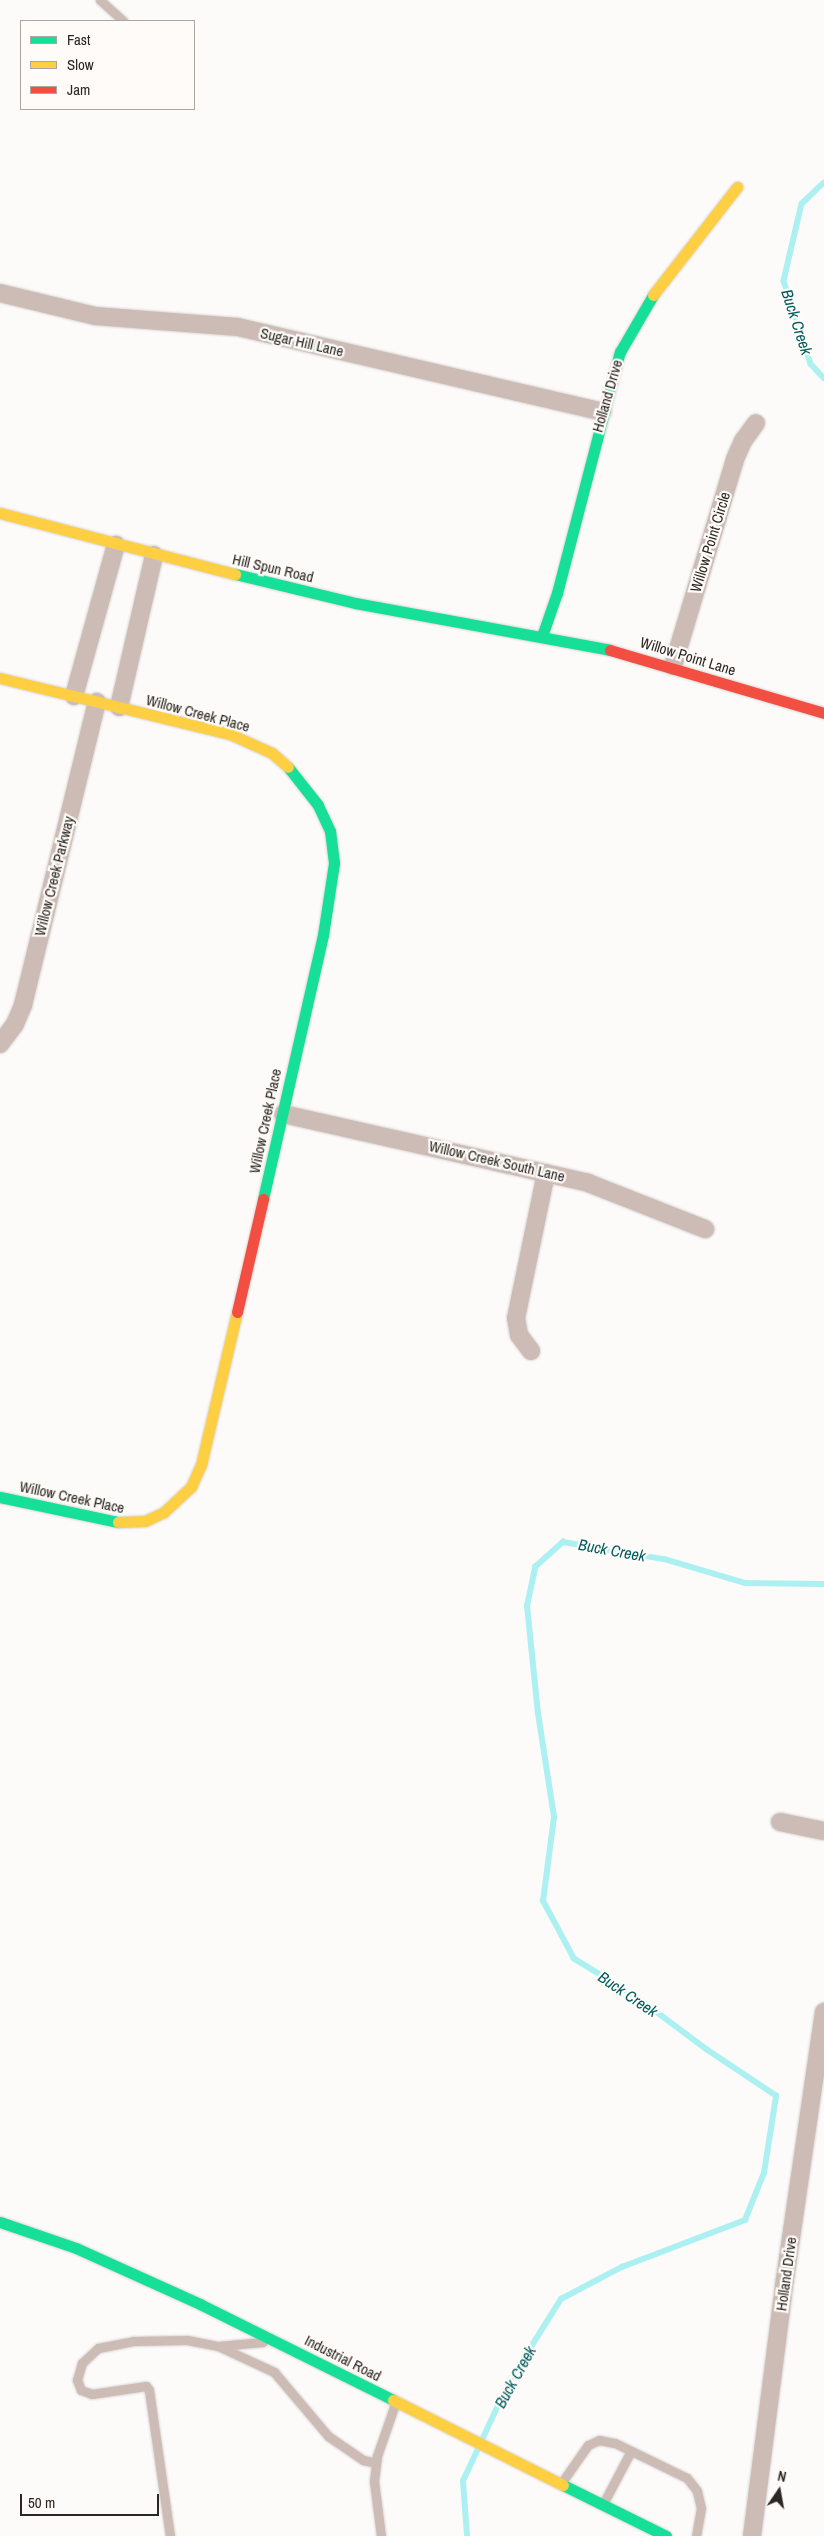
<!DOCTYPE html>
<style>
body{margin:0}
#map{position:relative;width:824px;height:2536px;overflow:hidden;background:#fdfbf9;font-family:"Archivo Narrow",sans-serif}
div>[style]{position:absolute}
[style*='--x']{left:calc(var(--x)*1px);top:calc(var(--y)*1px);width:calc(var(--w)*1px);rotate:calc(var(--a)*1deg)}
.stream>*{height:5.5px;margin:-2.75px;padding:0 2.75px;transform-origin:2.75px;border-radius:2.75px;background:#acf0f1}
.roads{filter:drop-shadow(0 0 1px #d7d5d3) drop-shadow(0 0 1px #d7d5d3)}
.lane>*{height:9px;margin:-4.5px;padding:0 4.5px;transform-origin:4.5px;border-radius:4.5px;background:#ccbcb5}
.street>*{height:18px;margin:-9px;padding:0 9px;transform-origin:9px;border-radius:9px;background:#ccbcb5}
.fast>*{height:11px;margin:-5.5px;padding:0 5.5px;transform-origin:5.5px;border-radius:5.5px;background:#16e098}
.slow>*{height:11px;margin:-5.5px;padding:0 5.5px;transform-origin:5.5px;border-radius:5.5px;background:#ffcf43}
.jam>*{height:11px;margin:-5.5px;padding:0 5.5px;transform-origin:5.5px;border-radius:5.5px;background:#f24e42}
span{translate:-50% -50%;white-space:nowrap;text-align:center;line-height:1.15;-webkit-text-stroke:4.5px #fefbf8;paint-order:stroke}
.street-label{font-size:15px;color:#2c2722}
.water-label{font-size:16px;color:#005c5e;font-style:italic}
.legend{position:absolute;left:20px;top:20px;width:175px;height:90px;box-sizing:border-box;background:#fefbf8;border:1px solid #aaa6a2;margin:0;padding:6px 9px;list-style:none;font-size:15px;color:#2c2722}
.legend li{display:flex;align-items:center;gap:10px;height:25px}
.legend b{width:25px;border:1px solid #aaa6a2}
.north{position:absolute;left:754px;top:2466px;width:50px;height:50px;-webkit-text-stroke:4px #fefbf8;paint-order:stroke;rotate:12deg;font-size:14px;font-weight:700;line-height:20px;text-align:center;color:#2c2722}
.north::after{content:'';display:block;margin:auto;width:18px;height:22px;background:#2c2722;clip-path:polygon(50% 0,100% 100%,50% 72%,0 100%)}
.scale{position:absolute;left:20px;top:2494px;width:139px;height:22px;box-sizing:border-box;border:2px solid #2c2722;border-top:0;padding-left:6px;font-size:15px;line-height:18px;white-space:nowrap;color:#2c2722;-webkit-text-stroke:4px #fefbf8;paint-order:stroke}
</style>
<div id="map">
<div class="stream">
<i style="--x:824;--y:183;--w:30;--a:136"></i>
<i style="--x:802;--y:204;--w:79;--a:103.2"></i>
<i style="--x:784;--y:281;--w:87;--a:72"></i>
<i style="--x:811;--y:364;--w:19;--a:47"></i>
<i style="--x:483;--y:2438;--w:62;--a:-65.1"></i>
<i style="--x:509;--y:2382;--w:98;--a:-57.9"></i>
<i style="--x:561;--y:2299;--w:69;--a:-27.7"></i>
<i style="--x:622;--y:2267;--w:132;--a:-20.9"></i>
<i style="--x:745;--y:2220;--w:51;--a:-68"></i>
<i style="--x:764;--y:2173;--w:78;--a:-81.1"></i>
<i style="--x:776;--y:2096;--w:83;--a:-146.3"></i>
<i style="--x:707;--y:2050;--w:89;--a:-143.3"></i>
<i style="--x:636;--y:1997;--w:73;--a:-148.5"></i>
<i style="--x:574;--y:1959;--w:66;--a:-118.1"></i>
<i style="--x:543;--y:1901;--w:85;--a:-82.5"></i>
<i style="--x:554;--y:1817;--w:104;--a:-98.8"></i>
<i style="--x:538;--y:1714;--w:109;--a:-95.8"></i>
<i style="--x:527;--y:1606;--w:40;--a:-78"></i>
<i style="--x:535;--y:1567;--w:38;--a:-42"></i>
<i style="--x:563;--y:1542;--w:102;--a:9.6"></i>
<i style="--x:664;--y:1559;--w:84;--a:16.5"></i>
<i style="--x:745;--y:1583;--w:79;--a:0.7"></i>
<i style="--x:467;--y:2536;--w:55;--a:-94.2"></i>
<i style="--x:463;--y:2481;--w:35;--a:-65"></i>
</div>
<div class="roads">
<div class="lane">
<i style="--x:100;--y:0;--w:31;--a:42"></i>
<i style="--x:220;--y:2347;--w:60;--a:24.8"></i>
<i style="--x:274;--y:2372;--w:84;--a:49.8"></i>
<i style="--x:328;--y:2436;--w:42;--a:34.4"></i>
<i style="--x:363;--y:2460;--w:13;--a:13"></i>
<i style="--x:562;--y:2482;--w:45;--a:-54.9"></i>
<i style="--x:588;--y:2445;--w:12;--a:-24"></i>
<i style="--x:599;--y:2440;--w:16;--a:11"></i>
<i style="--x:615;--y:2443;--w:80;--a:25.9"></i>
<i style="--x:687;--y:2478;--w:16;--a:52"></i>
<i style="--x:697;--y:2491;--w:17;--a:77"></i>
<i style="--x:701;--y:2508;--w:28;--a:100"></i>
<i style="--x:603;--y:2504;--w:60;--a:-62.2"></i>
<i style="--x:170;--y:2536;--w:148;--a:-98.2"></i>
<i style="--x:149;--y:2390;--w:5;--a:-127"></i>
<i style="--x:146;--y:2386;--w:55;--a:171.6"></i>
<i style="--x:92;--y:2394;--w:12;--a:-160"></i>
<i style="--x:81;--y:2390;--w:11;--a:-112"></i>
<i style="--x:77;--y:2380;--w:18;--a:-74"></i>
<i style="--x:82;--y:2363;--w:22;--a:-43"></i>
<i style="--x:98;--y:2348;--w:36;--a:-11"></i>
<i style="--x:133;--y:2341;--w:54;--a:-1.1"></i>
<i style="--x:187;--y:2340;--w:32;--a:11"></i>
<i style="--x:218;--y:2346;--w:45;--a:-5.1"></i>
<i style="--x:381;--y:2536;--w:55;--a:-97.3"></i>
<i style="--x:374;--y:2481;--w:25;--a:-83"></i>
<i style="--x:377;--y:2456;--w:55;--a:-70.9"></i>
</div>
<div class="street">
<i style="--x:0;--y:293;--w:98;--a:13.6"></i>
<i style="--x:95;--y:316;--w:143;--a:4.4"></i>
<i style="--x:238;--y:327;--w:374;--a:13.1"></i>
<i style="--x:673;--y:666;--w:216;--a:-73.3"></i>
<i style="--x:735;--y:459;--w:20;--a:-66"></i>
<i style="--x:743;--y:441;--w:22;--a:-54"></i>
<i style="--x:74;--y:696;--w:157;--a:-74.5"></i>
<i style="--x:119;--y:707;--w:156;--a:-77"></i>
<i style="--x:0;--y:1044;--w:25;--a:-53"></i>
<i style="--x:15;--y:1024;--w:21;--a:-67"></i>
<i style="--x:23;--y:1005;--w:312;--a:-76.3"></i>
<i style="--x:283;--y:1114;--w:313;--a:12.7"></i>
<i style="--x:588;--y:1183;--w:126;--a:21.5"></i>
<i style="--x:531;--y:1351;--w:20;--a:-127"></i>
<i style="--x:519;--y:1335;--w:17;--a:-100"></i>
<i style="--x:516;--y:1318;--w:148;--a:-78.3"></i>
<i style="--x:780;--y:1822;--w:45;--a:11.6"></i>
<i style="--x:752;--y:2536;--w:259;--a:-82.7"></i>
<i style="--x:785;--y:2279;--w:270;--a:-81.7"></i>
</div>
<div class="fast">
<i style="--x:235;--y:574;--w:123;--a:13.6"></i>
<i style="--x:355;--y:603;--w:259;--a:10.4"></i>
<i style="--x:542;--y:636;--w:46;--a:-70.8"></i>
<i style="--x:557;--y:593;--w:249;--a:-75.4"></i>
<i style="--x:620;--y:352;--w:66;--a:-59.9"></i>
<i style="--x:263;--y:1199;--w:271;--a:-77.2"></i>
<i style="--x:323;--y:935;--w:73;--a:-81.3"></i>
<i style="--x:334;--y:863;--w:32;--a:-97"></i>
<i style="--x:330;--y:831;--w:29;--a:-115"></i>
<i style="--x:318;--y:805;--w:48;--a:-128.3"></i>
<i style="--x:0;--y:1497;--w:121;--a:12"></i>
<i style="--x:0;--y:2222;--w:80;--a:18.9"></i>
<i style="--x:76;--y:2248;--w:138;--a:24.3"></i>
<i style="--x:202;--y:2305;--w:213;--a:26.4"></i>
<i style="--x:563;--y:2485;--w:115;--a:26.3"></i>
</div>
<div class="slow">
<i style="--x:653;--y:295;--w:137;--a:-52.1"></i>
<i style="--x:0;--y:513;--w:243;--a:14.6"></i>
<i style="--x:0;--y:678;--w:237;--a:13.7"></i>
<i style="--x:230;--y:734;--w:46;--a:24.3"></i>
<i style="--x:272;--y:753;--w:21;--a:41"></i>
<i style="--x:118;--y:1522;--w:27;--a:-2"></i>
<i style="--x:145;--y:1521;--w:21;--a:-25"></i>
<i style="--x:164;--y:1512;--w:37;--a:-43"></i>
<i style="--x:191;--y:1487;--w:24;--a:-66"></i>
<i style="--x:201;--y:1465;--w:157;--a:-76.8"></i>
<i style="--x:393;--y:2400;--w:190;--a:26.6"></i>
</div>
<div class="jam">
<i style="--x:610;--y:650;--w:223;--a:16.4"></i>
<i style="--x:237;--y:1312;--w:116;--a:-77"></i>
</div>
</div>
<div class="street-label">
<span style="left:302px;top:342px;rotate:13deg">Sugar Hill Lane</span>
<span style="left:607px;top:396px;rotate:-74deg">Holland Drive</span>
<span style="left:710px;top:542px;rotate:-73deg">Willow Point Circle</span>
<span style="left:273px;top:568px;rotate:13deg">Hill Spun Road</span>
<span style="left:688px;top:656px;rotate:17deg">Willow Point Lane</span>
<span style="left:198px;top:713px;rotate:15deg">Willow Creek Place</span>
<span style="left:54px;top:876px;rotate:-76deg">Willow Creek Parkway</span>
<span style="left:265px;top:1121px;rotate:-78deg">Willow Creek Place</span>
<span style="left:497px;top:1161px;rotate:13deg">Willow Creek South Lane</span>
<span style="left:72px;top:1497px;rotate:12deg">Willow Creek Place</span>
<span style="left:786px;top:2274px;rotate:-82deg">Holland Drive</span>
<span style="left:343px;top:2358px;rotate:27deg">Industrial Road</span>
</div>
<div class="water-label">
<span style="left:797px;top:322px;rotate:72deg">Buck Creek</span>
<span style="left:612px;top:1550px;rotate:10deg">Buck Creek</span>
<span style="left:628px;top:1994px;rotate:34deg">Buck Creek</span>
<span style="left:515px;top:2377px;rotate:-61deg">Buck Creek</span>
</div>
<ul class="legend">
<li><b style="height:6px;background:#16e098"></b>Fast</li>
<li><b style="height:6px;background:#ffcf43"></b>Slow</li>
<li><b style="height:6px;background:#f24e42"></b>Jam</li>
</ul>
<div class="north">N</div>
<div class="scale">50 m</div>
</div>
